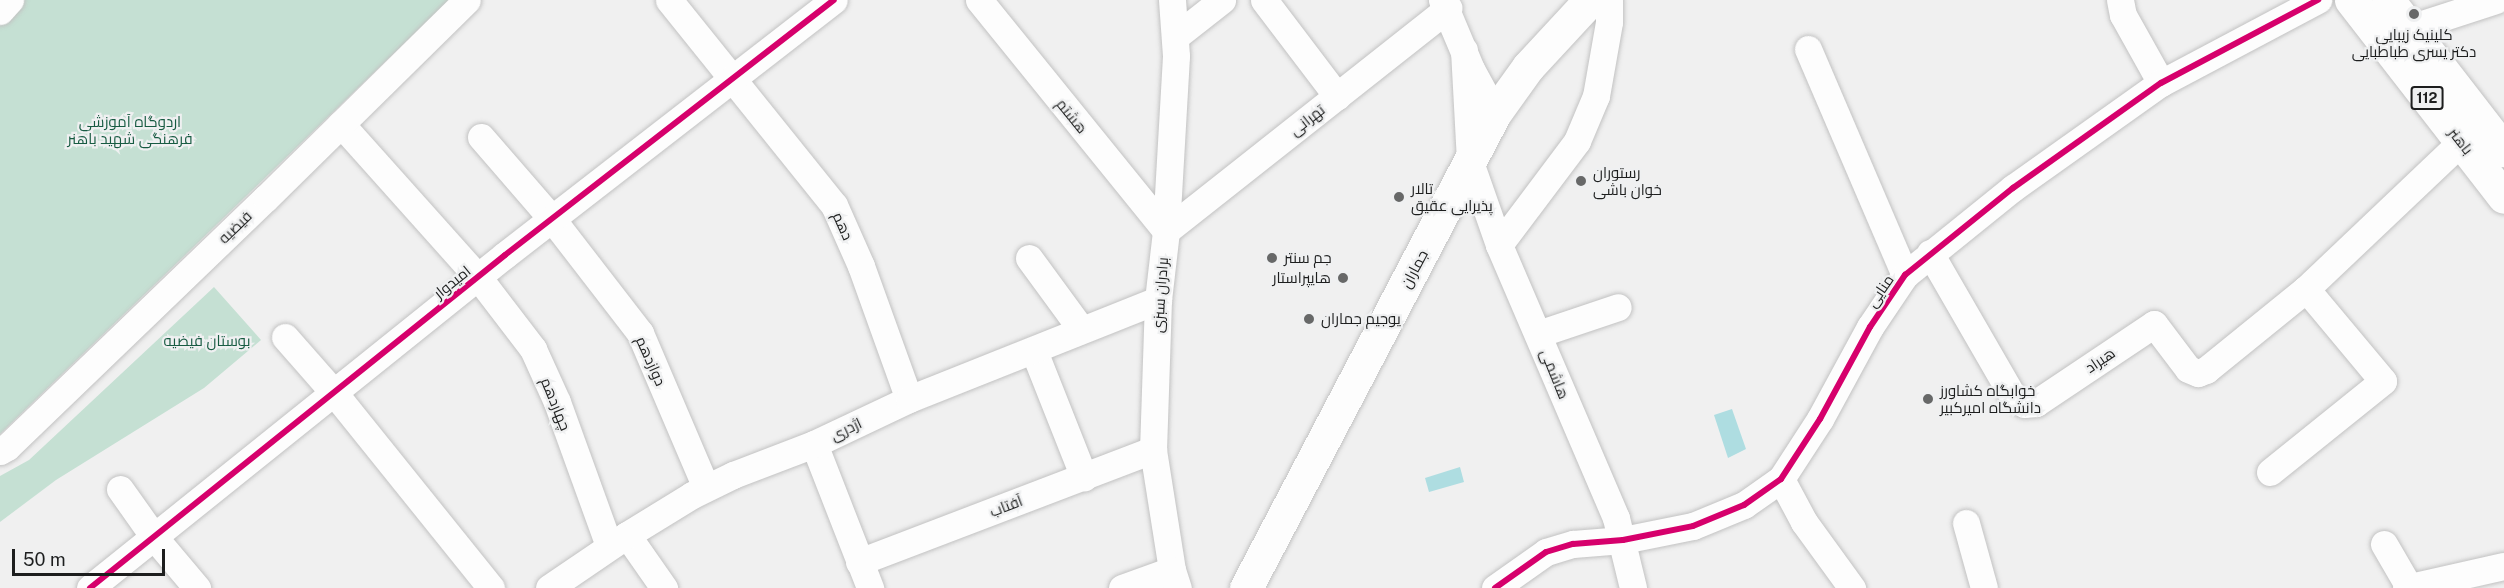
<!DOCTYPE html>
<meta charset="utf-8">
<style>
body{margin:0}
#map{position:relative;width:2504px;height:588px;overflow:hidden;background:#f0f0f0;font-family:"Public Sans",Cairo,sans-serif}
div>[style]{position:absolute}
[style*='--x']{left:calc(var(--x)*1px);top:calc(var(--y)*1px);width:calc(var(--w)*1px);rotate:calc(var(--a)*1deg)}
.green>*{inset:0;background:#c5e0d3}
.water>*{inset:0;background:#aedde1}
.roads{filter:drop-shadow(0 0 2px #c2c2c2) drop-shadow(0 0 2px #c2c2c2)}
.minor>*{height:27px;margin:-13.5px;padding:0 13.5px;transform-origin:13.5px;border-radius:13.5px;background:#fdfdfd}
.major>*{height:33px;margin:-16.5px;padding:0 16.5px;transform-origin:16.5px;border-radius:16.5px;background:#fdfdfd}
.cycleway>*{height:6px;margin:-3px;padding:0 3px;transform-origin:3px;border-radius:3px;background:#d6006c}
.dots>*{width:16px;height:16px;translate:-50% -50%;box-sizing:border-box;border:3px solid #eff0f1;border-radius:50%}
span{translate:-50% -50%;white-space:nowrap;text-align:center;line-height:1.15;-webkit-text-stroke:4.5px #eff0f1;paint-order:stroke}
.shield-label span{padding:2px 4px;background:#eff0f1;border:2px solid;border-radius:4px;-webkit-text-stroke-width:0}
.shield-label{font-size:14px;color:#1d1e1e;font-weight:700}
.poi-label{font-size:15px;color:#1d1e1e}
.left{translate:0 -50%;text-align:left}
.right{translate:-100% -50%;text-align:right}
.street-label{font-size:15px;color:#1d1e1e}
.park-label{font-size:15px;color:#175b42}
.scale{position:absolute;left:12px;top:549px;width:153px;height:27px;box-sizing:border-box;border:3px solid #1d1e1e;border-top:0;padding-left:8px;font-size:18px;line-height:21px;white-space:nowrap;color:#1d1e1e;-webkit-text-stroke:4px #eff0f1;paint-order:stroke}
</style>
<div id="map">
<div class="green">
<i style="clip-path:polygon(0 0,449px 0,0 434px)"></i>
<i style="clip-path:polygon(214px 287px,261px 340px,204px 388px,56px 480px,0 522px,0 476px,29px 460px)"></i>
</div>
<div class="water">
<i style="clip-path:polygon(1732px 409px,1746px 449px,1728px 458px,1714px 415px)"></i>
<i style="clip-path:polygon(1460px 467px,1464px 482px,1429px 492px,1425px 478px)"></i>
</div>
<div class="roads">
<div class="minor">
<i style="--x:669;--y:0;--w:263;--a:51.2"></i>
<i style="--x:834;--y:205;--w:67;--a:66.1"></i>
<i style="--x:861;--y:266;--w:141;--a:70.2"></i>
<i style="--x:979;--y:0;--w:297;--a:51"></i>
<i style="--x:1172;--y:0;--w:56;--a:85.9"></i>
<i style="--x:1176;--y:56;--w:175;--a:93.3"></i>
<i style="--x:1166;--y:231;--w:69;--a:96.6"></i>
<i style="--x:1158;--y:300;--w:150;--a:91.9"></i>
<i style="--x:1153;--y:450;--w:121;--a:81"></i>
<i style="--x:1172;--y:570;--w:19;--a:72"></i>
<i style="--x:1264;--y:0;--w:121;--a:52.8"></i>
<i style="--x:1442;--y:0;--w:75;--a:67.2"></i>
<i style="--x:1471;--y:69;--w:50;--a:61.4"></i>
<i style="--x:2120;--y:0;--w:15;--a:79"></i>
<i style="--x:2123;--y:15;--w:78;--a:60.8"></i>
<i style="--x:0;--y:11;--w:15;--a:-48"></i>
<i style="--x:2410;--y:28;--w:90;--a:-18"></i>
<i style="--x:1175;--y:37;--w:60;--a:-38.2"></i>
<i style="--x:1808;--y:49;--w:246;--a:66.8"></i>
<i style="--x:1464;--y:50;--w:112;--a:86.9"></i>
<i style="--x:1470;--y:162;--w:88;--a:70.7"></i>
<i style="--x:1499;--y:245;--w:297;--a:66.8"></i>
<i style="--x:1616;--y:518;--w:72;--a:76.3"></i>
<i style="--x:341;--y:124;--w:205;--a:48.2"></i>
<i style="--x:478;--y:277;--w:91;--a:52.6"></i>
<i style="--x:533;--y:349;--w:58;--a:65.6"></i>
<i style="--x:557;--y:402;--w:153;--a:70.1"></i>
<i style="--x:481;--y:137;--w:108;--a:49.1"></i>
<i style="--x:552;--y:219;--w:144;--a:52.3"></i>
<i style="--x:640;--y:333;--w:168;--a:66.9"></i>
<i style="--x:1166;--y:231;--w:360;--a:-38.3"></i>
<i style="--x:1499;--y:245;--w:130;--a:-53.1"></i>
<i style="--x:1577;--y:141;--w:49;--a:-67.1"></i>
<i style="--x:1596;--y:96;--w:75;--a:-80"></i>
<i style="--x:1609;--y:22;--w:22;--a:-90"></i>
<i style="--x:1930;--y:253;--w:166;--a:60"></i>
<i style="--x:2013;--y:397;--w:13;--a:32"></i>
<i style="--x:2024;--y:404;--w:12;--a:-5"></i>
<i style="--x:2036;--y:403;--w:142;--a:-33.8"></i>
<i style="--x:2154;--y:324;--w:56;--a:52.9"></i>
<i style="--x:2188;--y:369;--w:11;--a:22"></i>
<i style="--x:2198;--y:373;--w:9;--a:-21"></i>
<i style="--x:2206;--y:370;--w:129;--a:-39"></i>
<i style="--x:2306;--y:289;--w:214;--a:-43.5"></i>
<i style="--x:1029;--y:258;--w:88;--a:53.8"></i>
<i style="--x:1538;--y:334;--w:84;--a:-18.6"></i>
<i style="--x:285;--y:337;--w:76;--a:48.7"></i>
<i style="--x:335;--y:394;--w:249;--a:51.2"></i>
<i style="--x:1034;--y:351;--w:136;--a:68.4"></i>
<i style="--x:814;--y:444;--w:155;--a:68.7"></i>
<i style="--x:0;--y:451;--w:8;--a:-30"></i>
<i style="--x:7;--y:447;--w:359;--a:-43.9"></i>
<i style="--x:266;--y:198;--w:282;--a:-44.6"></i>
<i style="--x:2270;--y:472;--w:145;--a:-38.8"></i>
<i style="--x:2383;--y:381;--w:120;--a:-129.9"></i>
<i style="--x:1781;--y:479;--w:49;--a:61.9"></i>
<i style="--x:1804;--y:522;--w:82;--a:54"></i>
<i style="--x:120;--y:489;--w:59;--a:54.7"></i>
<i style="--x:154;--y:537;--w:67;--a:49.9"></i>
<i style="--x:1966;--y:523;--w:67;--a:74.5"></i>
<i style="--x:627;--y:535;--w:65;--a:55.1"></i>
<i style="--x:2384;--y:544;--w:50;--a:59.8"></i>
<i style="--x:859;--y:562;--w:315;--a:-20.9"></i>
<i style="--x:90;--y:588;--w:532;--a:-38.74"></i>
<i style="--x:505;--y:255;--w:416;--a:-37.8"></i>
<i style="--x:549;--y:588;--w:94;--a:-34.2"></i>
<i style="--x:627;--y:535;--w:76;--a:-31.6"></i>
<i style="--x:692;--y:495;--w:46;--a:-26"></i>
<i style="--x:733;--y:475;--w:87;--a:-20.9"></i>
<i style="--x:814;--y:444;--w:105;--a:-25.3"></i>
<i style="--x:909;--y:399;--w:268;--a:-21.7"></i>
<i style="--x:1122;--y:588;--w:53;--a:-19.8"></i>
<i style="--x:1495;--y:588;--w:62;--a:-35.2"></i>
<i style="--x:1546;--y:552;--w:28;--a:-17"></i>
<i style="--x:1573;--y:544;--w:50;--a:-4.6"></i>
<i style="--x:1623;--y:540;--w:71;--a:-11.3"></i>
<i style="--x:1693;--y:526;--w:55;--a:-22.4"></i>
<i style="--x:1744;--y:505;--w:45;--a:-35.1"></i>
<i style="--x:1781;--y:479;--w:72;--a:-57"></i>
<i style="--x:1820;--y:419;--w:105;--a:-61.5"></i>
<i style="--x:1870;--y:327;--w:63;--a:-56.1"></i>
<i style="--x:1905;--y:275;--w:139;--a:-38.9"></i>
<i style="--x:2013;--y:188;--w:181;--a:-35.4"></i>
<i style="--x:2161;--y:83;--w:178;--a:-27.9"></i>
<i style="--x:2406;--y:588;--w:100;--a:-12.7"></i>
</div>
<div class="major">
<i style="--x:2351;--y:0;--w:249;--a:52.2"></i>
<i style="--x:2388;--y:0;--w:190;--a:52.3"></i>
<i style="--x:1246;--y:588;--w:536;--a:-62.34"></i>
<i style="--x:1495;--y:113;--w:57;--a:-54.3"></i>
<i style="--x:1528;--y:67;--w:91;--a:-47.2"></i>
</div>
</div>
<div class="cycleway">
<i style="--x:90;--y:588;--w:532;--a:-38.74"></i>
<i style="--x:505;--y:255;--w:416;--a:-37.8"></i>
<i style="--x:1495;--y:588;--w:62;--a:-35.2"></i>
<i style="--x:1546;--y:552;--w:28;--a:-17"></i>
<i style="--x:1573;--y:544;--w:50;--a:-4.6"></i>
<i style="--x:1623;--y:540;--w:71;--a:-11.3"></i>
<i style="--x:1693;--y:526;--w:55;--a:-22.4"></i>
<i style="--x:1744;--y:505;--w:45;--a:-35.1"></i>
<i style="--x:1781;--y:479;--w:72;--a:-57"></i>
<i style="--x:1820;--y:419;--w:105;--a:-61.5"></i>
<i style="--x:1870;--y:327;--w:63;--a:-56.1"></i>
<i style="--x:1905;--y:275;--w:139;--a:-38.9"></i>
<i style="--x:2013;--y:188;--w:181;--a:-35.4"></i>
<i style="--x:2161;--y:83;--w:178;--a:-27.9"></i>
</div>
<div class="dots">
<i style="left:2414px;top:14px;background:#676868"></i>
<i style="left:1581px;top:181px;background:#676868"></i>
<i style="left:1399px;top:197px;background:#676868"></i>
<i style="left:1272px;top:258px;background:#676868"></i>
<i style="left:1343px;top:278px;background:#676868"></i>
<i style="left:1309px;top:319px;background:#676868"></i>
<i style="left:1928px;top:399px;background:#676868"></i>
</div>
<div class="shield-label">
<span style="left:2427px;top:98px">112</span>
</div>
<div class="poi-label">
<span style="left:2414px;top:43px">کلینیک زیبایی<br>دکتر یسری طباطبایی</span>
<span class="left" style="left:1593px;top:181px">رستوران<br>خوان باشی</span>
<span class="left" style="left:1411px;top:197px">تالار<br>پذیرایی عقیق</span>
<span class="left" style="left:1284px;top:258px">جم سنتر</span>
<span class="right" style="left:1331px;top:278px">هایپراستار</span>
<span class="left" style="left:1321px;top:319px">یوجیم جماران</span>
<span class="left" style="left:1940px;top:399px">خوابگاه کشاورز<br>دانشگاه امیرکبیر</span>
</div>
<div class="street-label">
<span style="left:1072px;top:116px;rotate:51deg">هشتم</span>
<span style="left:1307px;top:120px;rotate:-38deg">تهرانی</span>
<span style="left:2461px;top:141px;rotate:52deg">باهنر</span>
<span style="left:843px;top:226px;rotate:66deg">دهم</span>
<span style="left:235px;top:227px;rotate:-44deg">فیضیه</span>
<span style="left:1414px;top:269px;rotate:-62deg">جماران</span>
<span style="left:452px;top:282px;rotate:-39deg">امیدوار</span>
<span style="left:1880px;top:291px;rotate:-56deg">منایی</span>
<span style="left:1160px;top:295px;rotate:-86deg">برادران سبزی</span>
<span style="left:2100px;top:360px;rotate:-34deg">هیراد</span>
<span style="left:651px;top:361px;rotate:66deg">دوازدهم</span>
<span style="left:1555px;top:374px;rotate:68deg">هاشمی</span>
<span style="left:556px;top:404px;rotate:68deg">چهاردهم</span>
<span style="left:846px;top:429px;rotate:-25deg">اژدری</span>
<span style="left:1006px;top:506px;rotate:-21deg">آفتاب</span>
</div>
<div class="park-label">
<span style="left:130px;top:130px">اردوگاه آموزشی<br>فرهنگی شهید باهنر</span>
<span style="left:207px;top:341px">بوستان فیضیه</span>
</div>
<div class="scale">50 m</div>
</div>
